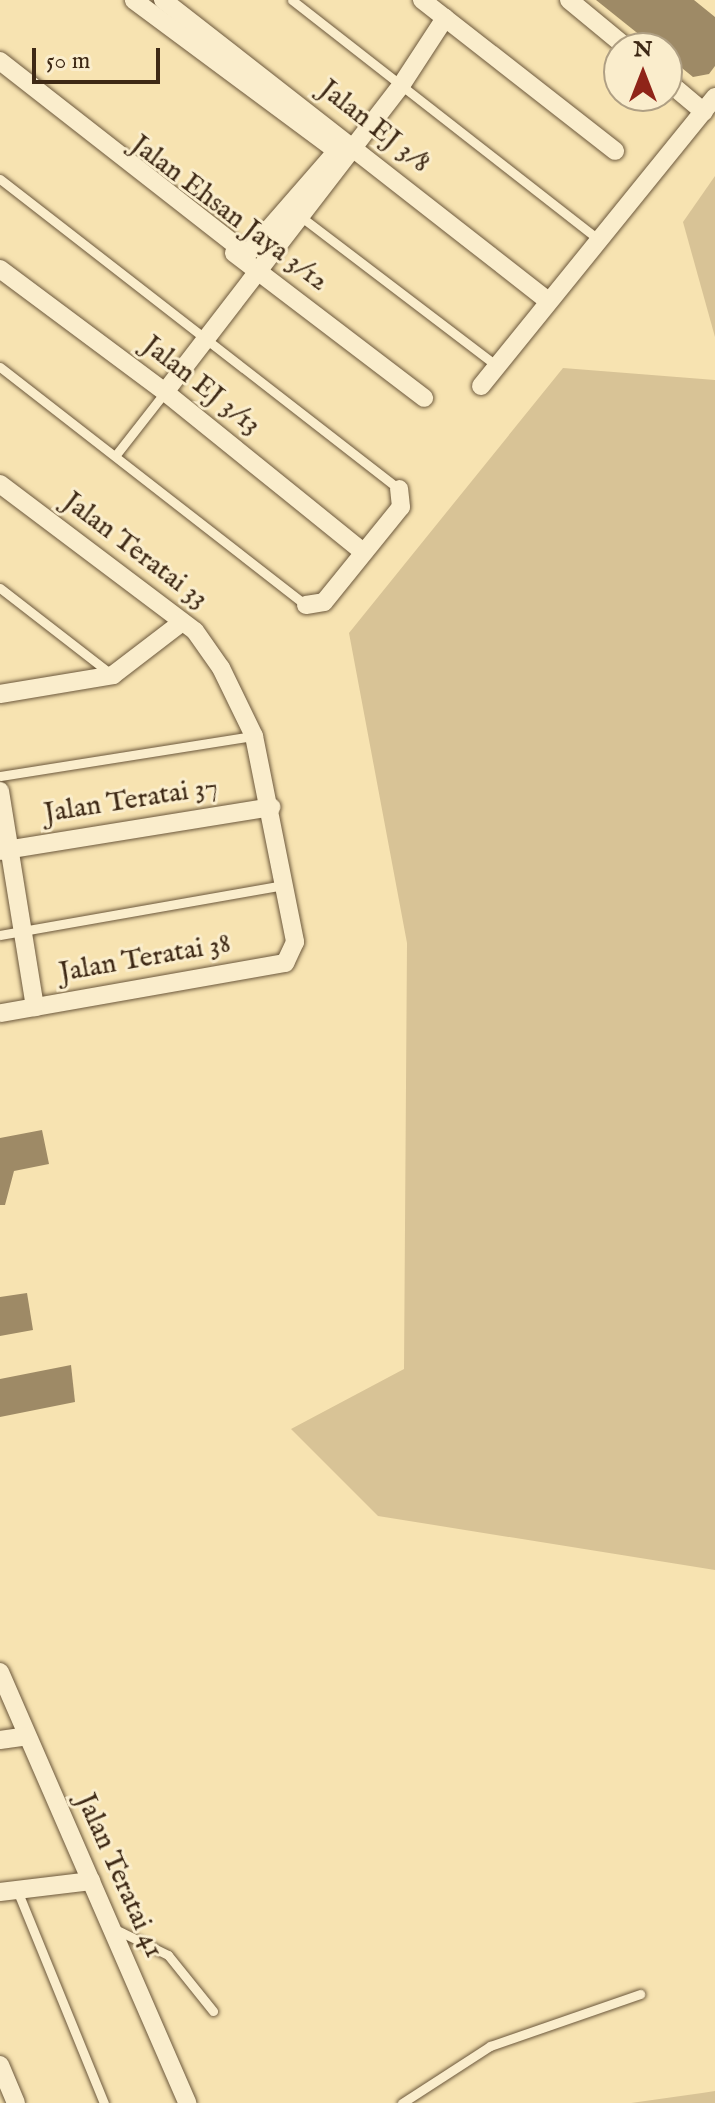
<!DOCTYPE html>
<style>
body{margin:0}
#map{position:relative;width:715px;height:2103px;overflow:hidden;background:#f7e3b1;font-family:"IM FELL English",serif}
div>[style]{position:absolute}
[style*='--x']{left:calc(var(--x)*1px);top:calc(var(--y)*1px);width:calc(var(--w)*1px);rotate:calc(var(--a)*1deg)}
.green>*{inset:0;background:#d8c396}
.building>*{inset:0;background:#9e8a66}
.roads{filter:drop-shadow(0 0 2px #6c583c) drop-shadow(0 0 2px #6c583c)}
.lane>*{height:9px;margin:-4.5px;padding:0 4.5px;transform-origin:4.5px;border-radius:4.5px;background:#faedcc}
.street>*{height:18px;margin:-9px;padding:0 9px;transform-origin:9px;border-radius:9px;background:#faedcc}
span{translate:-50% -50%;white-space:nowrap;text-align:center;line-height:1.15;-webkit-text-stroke:6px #faedcc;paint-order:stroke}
.street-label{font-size:28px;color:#3e2915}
.north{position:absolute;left:603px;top:32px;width:80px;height:80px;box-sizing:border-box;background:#faedcc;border:2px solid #af9f83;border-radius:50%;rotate:0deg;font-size:22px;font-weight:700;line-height:32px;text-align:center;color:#3e2915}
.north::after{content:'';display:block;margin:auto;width:28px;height:36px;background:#8f2418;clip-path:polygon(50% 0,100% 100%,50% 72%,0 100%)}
.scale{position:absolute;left:32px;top:48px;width:128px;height:36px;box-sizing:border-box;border:4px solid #3e2915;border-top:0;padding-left:10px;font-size:24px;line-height:28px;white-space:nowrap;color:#3e2915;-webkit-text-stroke:6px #faedcc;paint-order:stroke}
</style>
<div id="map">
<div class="green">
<i style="clip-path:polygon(715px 176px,715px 337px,683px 222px)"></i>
<i style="clip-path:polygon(563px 368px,715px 380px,715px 1570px,378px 1516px,291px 1429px,404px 1369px,407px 943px,349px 633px)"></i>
<i style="clip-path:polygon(715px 2091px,715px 2103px,631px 2103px,702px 2093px)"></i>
</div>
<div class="building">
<i style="clip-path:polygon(596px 0,694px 0,715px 17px,715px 66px,709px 74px,693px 77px,667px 56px,667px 48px,656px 48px)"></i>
<i style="clip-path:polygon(42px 1130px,49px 1164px,14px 1171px,5px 1205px,0 1205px,0 1138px)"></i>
<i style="clip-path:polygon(27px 1293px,33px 1330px,0 1336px,0 1297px)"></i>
<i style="clip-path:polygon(71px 1365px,75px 1402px,0 1417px,0 1379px)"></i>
</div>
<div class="roads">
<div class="lane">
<i style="--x:292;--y:0;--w:387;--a:38"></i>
<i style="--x:0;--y:179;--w:505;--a:37.85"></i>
<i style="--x:300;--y:216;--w:248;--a:37.3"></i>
<i style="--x:0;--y:367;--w:388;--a:37.9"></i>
<i style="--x:115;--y:456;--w:81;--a:-52"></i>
<i style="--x:0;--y:588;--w:140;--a:37.8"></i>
<i style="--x:0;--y:776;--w:256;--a:-9"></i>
<i style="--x:0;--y:935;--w:288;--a:-10"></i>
<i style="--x:17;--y:1890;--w:230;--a:67.8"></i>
<i style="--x:115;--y:1929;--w:59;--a:26.1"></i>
<i style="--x:168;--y:1955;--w:72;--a:51.2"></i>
<i style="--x:402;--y:2103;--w:105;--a:-32.9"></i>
<i style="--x:490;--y:2046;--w:159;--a:-19.1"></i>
</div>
<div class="street">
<i style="--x:163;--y:0;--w:489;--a:38"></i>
<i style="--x:422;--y:0;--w:245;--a:38"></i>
<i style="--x:569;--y:0;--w:75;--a:39.6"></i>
<i style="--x:0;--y:61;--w:313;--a:38"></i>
<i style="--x:247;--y:254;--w:137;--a:-48.9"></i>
<i style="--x:337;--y:151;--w:253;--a:-143.4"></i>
<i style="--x:667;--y:81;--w:48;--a:40"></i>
<i style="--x:234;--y:253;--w:239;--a:37.3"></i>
<i style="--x:0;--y:269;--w:206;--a:36.7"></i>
<i style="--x:165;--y:392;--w:255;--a:38.9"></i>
<i style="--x:481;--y:386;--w:372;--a:-51"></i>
<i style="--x:165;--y:392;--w:389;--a:-52.4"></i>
<i style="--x:402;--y:84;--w:79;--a:-56.9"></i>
<i style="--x:0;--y:484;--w:244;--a:37"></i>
<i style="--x:195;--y:631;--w:45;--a:54.9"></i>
<i style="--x:221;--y:668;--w:76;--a:64.1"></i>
<i style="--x:254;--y:736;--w:210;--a:78.7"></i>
<i style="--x:295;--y:942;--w:23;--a:115"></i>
<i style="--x:285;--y:963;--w:289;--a:170"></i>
<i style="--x:306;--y:605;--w:18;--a:-9"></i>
<i style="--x:324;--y:602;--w:122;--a:-51"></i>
<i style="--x:401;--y:507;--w:18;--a:-96"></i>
<i style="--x:0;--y:694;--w:115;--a:-9.5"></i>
<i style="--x:113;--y:675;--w:87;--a:-37.5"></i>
<i style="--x:0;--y:791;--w:219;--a:80.8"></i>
<i style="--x:0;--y:851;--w:275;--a:-9.2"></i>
<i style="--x:0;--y:1672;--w:470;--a:66.5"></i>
<i style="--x:0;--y:1740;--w:27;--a:-8"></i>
<i style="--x:0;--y:1892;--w:92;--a:-6.9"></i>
<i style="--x:0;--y:2065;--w:41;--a:67.2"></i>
</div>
</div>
<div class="street-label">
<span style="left:374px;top:127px;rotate:38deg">Jalan EJ 3/8</span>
<span style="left:229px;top:214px;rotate:37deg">Jalan Ehsan Jaya 3/12</span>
<span style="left:201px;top:386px;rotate:38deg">Jalan EJ 3/13</span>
<span style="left:135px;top:551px;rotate:37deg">Jalan Teratai 33</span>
<span style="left:131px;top:801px;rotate:-9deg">Jalan Teratai 37</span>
<span style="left:145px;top:959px;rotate:-10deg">Jalan Teratai 38</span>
<span style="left:119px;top:1876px;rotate:66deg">Jalan Teratai 41</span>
</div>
<div class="north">N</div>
<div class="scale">50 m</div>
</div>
